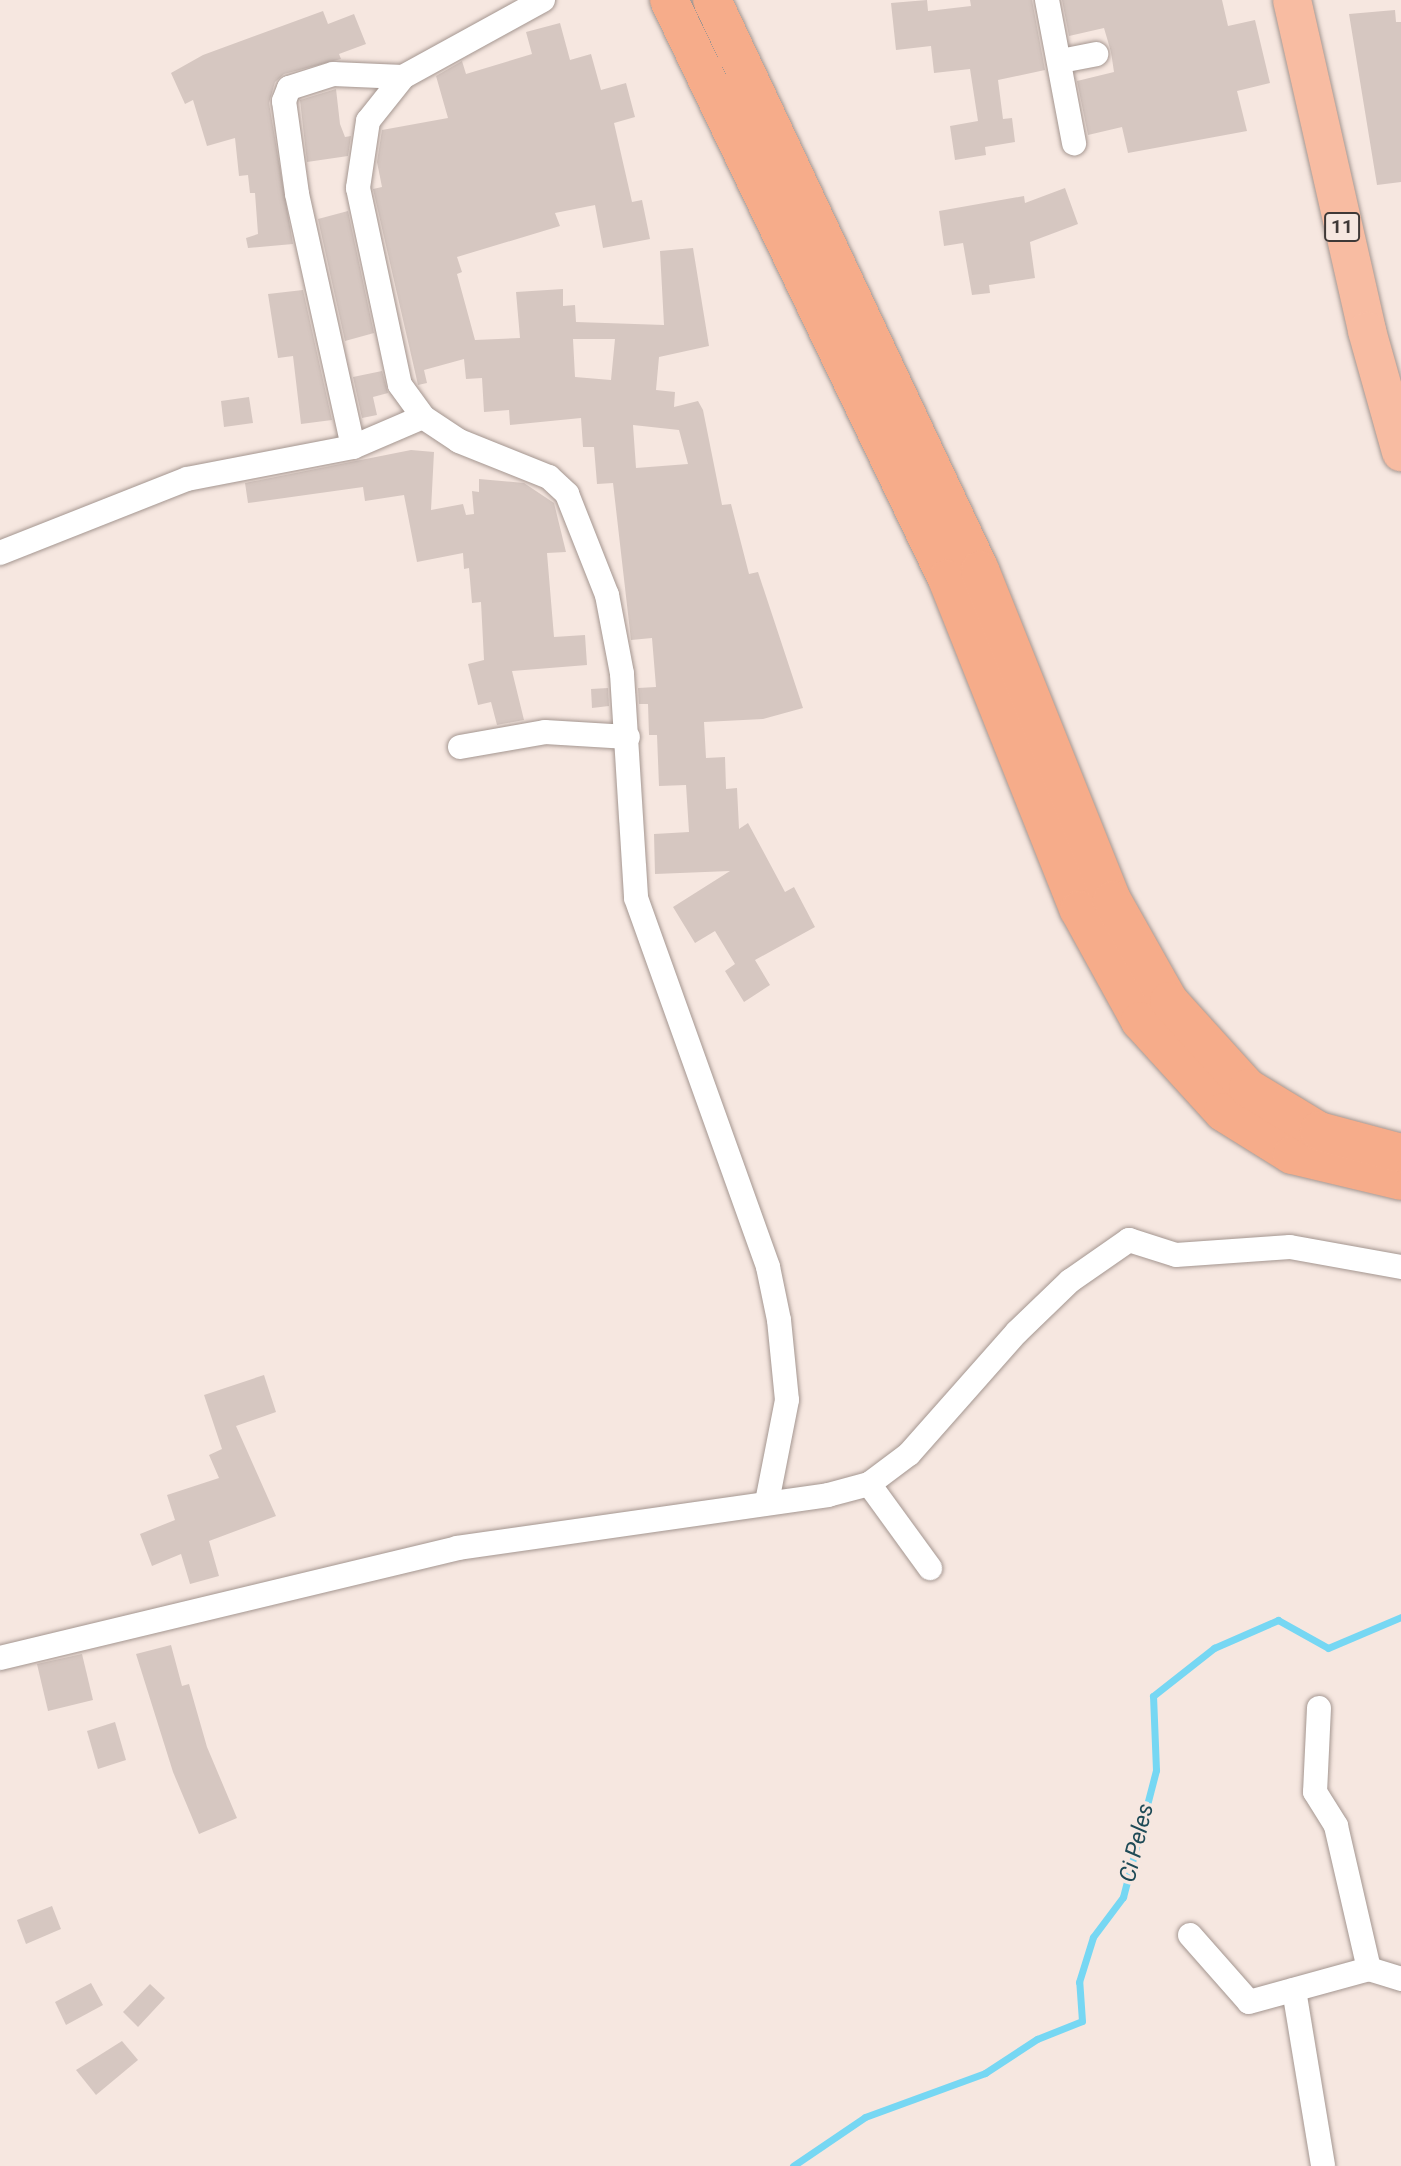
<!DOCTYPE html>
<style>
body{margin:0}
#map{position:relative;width:1401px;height:2166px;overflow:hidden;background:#f6e7e0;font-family:Roboto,sans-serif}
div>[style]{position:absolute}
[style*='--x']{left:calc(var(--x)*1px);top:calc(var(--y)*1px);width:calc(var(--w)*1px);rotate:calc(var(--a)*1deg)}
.stream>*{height:7px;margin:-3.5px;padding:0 3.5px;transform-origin:3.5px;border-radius:3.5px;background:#76d7f3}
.building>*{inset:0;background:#d6c7c1}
.roads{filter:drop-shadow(0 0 2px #a49690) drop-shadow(0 0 2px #a49690)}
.minor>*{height:24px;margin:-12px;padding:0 12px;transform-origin:12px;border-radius:12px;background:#fff}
.trunk>*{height:38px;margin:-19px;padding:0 19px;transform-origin:19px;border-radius:19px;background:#f8bca2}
.motorway>*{height:38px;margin:-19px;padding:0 19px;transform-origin:19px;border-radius:19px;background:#f6ac8a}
span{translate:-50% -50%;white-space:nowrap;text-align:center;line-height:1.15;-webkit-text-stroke:7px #f6e7e0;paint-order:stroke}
.shield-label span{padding:2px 5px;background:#f6e7e0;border:2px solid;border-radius:5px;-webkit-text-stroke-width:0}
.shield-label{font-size:19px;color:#3f3937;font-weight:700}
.water-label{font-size:23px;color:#1e4a56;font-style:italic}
</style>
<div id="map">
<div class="stream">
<i style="--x:793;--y:2166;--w:87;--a:-34.2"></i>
<i style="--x:865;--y:2117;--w:128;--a:-20.1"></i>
<i style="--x:985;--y:2073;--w:62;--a:-33.2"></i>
<i style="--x:1037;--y:2039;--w:48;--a:-21.8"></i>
<i style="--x:1082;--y:2021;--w:39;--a:-94"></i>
<i style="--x:1079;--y:1982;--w:47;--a:-72.7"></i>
<i style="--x:1093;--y:1937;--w:50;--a:-53.1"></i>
<i style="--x:1123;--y:1897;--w:131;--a:-75.4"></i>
<i style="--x:1156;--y:1770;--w:74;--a:-92.3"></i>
<i style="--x:1153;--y:1696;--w:78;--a:-38.2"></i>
<i style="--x:1214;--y:1648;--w:70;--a:-23.6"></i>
<i style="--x:1278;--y:1620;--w:57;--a:29.2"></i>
<i style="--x:1328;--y:1648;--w:79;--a:-23"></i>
</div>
<div class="building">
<i style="clip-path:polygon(927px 0,928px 11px,971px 6px,970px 0,1032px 0,1045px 70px,998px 80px,1003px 119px,1012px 118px,1015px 142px,985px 147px,986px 155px,955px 160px,950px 126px,978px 121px,970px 69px,934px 73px,931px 46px,896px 50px,891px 3px)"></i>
<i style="clip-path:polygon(1062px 0,1222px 0,1228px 26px,1255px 20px,1270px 83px,1237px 91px,1247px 131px,1128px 153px,1122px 127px,1088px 135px,1077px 81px,1114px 72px,1111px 52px,1104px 28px,1069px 36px)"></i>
<i style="clip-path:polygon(1395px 10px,1396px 22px,1401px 22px,1401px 182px,1377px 185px,1349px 14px)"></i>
<i style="clip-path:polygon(323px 11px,328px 24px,354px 14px,366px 44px,339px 54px,341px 59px,284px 74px,275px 82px,269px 103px,293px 244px,248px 248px,246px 238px,258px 234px,255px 193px,250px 193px,248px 175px,239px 176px,235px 138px,207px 146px,193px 100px,185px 104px,171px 73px,203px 55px)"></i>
<i style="clip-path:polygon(evenodd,560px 23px,570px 60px,591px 54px,601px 90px,626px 83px,635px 117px,614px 123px,632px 202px,642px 200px,650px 239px,603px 248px,595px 205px,555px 213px,560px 226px,457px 257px,462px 272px,457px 274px,475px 340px,520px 338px,516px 292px,563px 289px,563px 306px,575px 305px,576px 322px,664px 325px,660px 251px,693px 248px,709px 346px,659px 357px,656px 390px,675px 392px,674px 407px,698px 401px,703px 410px,722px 505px,731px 504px,749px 574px,758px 572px,803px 708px,763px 719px,704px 722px,706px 758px,725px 757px,726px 789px,737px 788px,739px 829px,748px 823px,785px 892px,794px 887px,815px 927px,755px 960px,770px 985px,744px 1002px,725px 971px,735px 964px,715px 931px,695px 943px,673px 907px,730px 871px,655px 874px,654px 834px,689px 832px,686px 785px,659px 786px,657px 735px,649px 735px,648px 704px,639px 704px,638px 688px,656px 687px,652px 638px,631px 640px,613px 483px,597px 484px,594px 447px,583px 447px,581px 418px,510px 425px,509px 410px,484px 412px,482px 378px,466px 379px,464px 359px,424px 370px,427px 383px,418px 385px,373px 189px,382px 187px,377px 162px,382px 130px,448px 118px,436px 76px,462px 61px,466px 74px,532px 54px,526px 32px,560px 23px,573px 339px,615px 339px,611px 380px,575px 377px,573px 339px,560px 23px,633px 425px,679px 430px,688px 464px,636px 468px,633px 425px)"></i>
<i style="clip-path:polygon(336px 89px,340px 124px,345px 137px,351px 136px,348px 156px,307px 162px,300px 100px)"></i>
<i style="clip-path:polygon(1065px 188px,1078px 224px,1030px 242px,1035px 278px,989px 285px,990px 293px,972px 295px,963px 243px,944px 246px,939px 211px,1024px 196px,1025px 203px)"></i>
<i style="clip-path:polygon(348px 211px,374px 333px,345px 341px,318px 219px)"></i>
<i style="clip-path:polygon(303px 290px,332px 420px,301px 424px,293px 356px,278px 358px,268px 294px)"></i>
<i style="clip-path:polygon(382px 371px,388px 393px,373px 397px,377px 415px,362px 418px,353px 377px)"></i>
<i style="clip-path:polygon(249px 397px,253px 423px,224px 427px,221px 401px)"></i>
<i style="clip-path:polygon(411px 450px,434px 452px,431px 510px,463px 504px,466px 515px,474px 514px,472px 491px,479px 492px,479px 479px,524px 483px,554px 503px,566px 552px,547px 553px,554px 637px,585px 635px,587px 665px,512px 671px,524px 720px,497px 725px,491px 702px,478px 705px,468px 664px,484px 660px,481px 602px,472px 603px,469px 568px,464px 569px,463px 553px,417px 562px,404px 495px,365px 501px,363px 487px,248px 503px,245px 483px)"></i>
<i style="clip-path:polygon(608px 688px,609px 706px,592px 708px,591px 689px)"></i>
<i style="clip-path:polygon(264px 1375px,276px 1412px,236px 1426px,276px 1516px,209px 1541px,219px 1576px,190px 1584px,181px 1554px,152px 1566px,140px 1534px,175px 1520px,167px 1495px,219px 1478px,209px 1455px,222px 1449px,204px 1395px)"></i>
<i style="clip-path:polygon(171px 1645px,182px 1686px,189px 1684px,207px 1747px,237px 1818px,199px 1834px,173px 1772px,136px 1654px)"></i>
<i style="clip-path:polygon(82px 1654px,93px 1700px,48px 1711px,37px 1664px)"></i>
<i style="clip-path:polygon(115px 1722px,126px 1760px,98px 1769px,87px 1731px)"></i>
<i style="clip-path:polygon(52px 1906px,61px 1929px,26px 1944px,17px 1920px)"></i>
<i style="clip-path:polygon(91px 1983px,103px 2005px,66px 2025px,55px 2002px)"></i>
<i style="clip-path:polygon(150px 1984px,165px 1998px,138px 2027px,123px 2012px)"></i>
<i style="clip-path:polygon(122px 2041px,138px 2060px,96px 2095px,76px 2070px)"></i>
</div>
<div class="roads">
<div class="minor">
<i style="--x:543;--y:0;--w:160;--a:151.2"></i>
<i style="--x:403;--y:77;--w:70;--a:-177.5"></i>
<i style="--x:333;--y:74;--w:46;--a:162.3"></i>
<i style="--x:289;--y:88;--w:14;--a:111"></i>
<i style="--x:284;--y:101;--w:94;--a:82"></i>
<i style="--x:297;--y:194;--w:259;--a:77.5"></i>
<i style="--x:353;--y:447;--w:76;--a:-23.2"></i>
<i style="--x:423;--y:417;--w:43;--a:33.7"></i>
<i style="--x:459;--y:441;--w:97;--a:21.8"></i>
<i style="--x:549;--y:477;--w:25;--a:43"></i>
<i style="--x:567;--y:494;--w:109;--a:68.4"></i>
<i style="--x:607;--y:595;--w:80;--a:79.2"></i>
<i style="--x:622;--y:674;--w:224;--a:86.4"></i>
<i style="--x:636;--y:898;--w:392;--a:70.3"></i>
<i style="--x:768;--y:1267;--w:54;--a:78.3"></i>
<i style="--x:779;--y:1320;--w:80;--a:84.3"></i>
<i style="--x:787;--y:1400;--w:104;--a:101.1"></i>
<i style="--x:1047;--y:0;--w:146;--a:79.3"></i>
<i style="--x:1061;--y:61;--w:36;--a:-11"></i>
<i style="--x:403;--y:77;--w:56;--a:128.5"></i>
<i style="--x:368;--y:121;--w:68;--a:98.5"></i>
<i style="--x:358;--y:188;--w:201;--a:78"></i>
<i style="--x:400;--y:385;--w:39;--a:54"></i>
<i style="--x:0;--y:553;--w:201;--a:-21.6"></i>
<i style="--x:187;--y:479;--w:169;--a:-10.9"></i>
<i style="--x:460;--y:747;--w:86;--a:-10"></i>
<i style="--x:545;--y:732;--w:83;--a:3.4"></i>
<i style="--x:869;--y:1484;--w:104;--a:54"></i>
<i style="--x:0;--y:1658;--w:470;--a:-13.5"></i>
<i style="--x:457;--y:1548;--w:375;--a:-8.1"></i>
<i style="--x:828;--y:1495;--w:42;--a:-15"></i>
<i style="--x:869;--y:1484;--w:50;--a:-36.9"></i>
<i style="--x:909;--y:1454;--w:163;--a:-48.5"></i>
<i style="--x:1017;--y:1332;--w:74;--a:-43.9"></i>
<i style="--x:1070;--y:1281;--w:72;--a:-34.8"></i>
<i style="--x:1129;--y:1240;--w:49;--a:17.7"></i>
<i style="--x:1176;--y:1255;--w:114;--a:-4"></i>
<i style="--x:1290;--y:1247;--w:113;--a:10.2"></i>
<i style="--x:1319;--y:1708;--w:84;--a:92.7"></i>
<i style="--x:1315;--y:1792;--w:40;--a:58"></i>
<i style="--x:1336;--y:1826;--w:147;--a:77"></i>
<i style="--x:1190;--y:1935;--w:89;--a:48.6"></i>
<i style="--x:1249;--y:2002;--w:124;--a:-15.4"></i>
<i style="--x:1369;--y:1969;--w:34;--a:17"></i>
<i style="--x:1294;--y:1990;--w:178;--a:80.6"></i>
</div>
<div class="trunk">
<i style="--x:1292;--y:0;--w:339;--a:77.2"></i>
<i style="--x:1367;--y:331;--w:126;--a:74.3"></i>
</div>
<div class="motorway">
<i style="--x:669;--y:0;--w:642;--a:64.35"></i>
<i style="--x:947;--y:579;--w:356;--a:68.3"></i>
<i style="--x:1079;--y:910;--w:127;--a:61.2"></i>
<i style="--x:1140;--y:1021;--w:123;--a:47.6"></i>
<i style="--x:1223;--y:1112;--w:81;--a:31.9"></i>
<i style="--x:1292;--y:1155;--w:112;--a:13.4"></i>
<i style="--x:712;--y:0;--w:630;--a:64.82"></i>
<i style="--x:980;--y:570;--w:355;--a:68.2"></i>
<i style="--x:1112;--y:900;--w:116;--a:60.6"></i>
<i style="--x:1169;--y:1001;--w:118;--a:47.8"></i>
<i style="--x:1248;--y:1088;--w:83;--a:31.2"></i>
<i style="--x:1319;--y:1131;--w:85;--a:15"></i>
</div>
</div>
<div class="shield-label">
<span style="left:1342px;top:227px">11</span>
</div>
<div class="water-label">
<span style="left:1137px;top:1843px;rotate:-76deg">Ci Peles</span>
</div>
</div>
